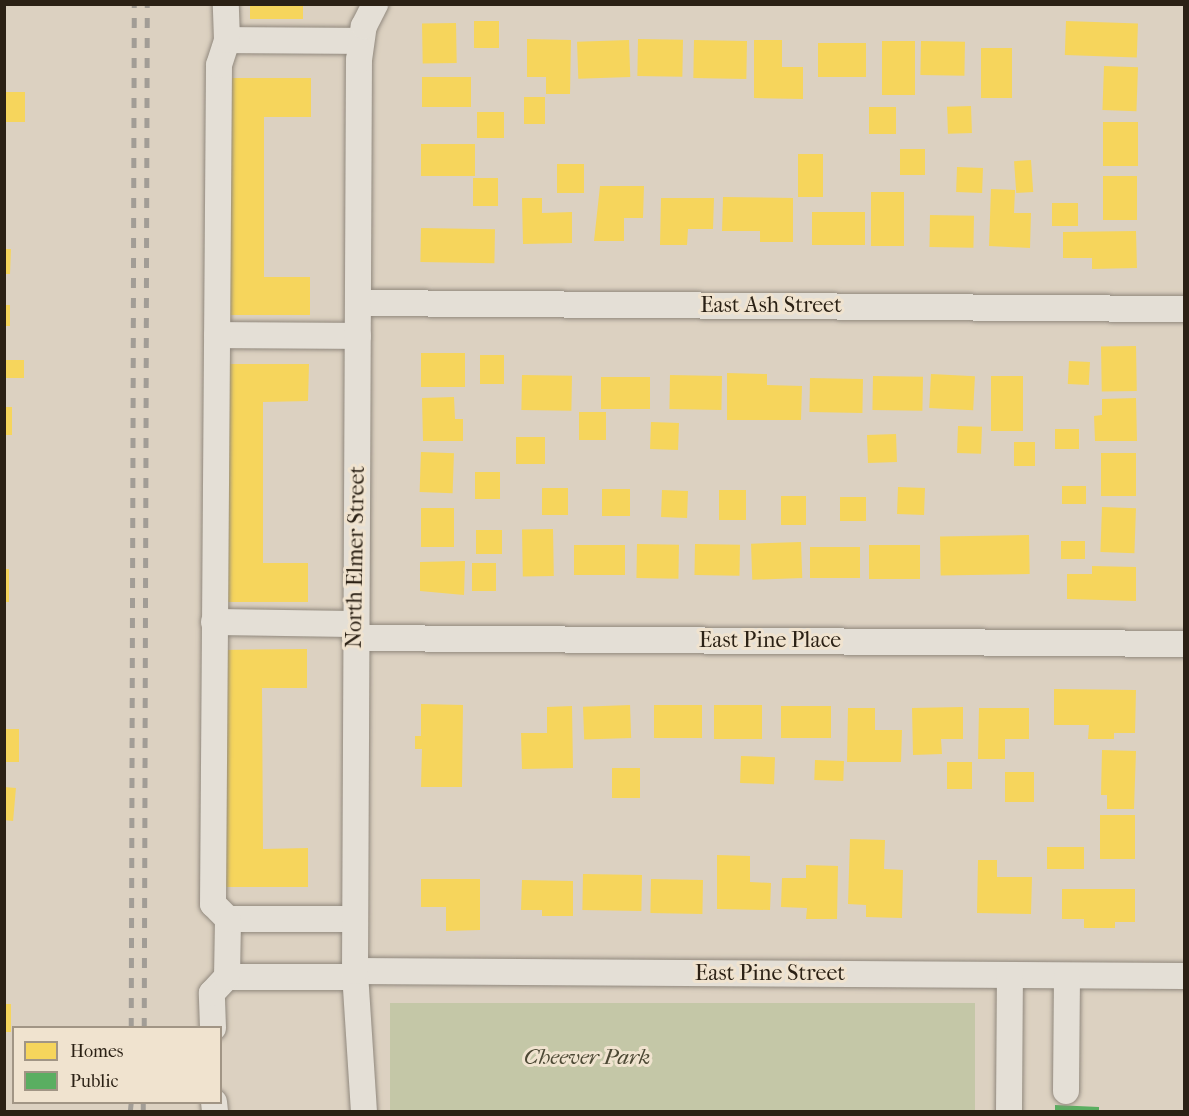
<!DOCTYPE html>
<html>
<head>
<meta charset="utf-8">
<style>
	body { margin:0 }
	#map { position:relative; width:1189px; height:1116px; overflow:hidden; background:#dcd1c1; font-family:"IM FELL French Canon",serif }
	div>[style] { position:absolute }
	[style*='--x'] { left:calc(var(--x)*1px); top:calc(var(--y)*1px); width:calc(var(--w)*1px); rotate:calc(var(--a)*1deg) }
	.green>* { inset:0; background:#c4c7a7; transform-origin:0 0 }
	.homes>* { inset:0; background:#f6d55c; transform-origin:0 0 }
	.public>* { inset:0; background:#5aae61 }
	.roads { filter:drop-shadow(0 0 2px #90887d) drop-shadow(0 0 2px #90887d) }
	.minor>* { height:26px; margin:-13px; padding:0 13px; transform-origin:13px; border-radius:13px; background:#e4dfd6 }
	.rail>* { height:4.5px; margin-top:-2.25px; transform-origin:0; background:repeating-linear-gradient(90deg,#a29d96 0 10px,transparent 0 20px) }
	span { translate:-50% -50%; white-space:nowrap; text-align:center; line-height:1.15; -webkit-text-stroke:6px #f0e3cf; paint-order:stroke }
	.street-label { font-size:22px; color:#2b2115 }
	.park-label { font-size:22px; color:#4c4834; font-style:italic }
	.frame { position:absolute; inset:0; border:6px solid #2b2115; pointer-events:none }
	.legend { position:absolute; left:12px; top:1026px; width:210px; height:78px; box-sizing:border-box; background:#f0e3cf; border:2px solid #a19585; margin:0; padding:8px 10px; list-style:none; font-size:18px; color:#2b2115 }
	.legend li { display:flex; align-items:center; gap:12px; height:30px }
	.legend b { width:30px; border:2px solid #a19585 }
</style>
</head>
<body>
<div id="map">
	<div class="green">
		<i style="left:390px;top:1003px;width:585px;height:108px"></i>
	</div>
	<div class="homes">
		<i style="left:250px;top:4px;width:53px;height:15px"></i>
		<i style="left:474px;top:21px;width:25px;height:27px"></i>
		<i style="left:1066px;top:21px;width:72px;height:34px;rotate:2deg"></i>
		<i style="left:456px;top:23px;width:40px;height:34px;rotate:89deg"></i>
		<i style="clip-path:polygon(527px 39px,571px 40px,570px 94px,546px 94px,546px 77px,527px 77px)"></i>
		<i style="left:638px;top:39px;width:45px;height:37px;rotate:1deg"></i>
		<i style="left:629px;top:40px;width:37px;height:52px;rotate:88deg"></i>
		<i style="left:694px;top:40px;width:53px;height:38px;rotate:1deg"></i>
		<i style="clip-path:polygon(754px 40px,782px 40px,782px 67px,803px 67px,803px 99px,754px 98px)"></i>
		<i style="left:882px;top:41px;width:33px;height:54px"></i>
		<i style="left:921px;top:41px;width:44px;height:34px;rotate:1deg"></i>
		<i style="left:818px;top:43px;width:48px;height:34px"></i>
		<i style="left:981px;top:48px;width:31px;height:50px"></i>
		<i style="left:1104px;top:66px;width:34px;height:44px;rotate:2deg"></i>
		<i style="left:422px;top:77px;width:49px;height:30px"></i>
		<i style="clip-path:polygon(226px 78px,311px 78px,311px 117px,264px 117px,264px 277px,310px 277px,310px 315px,225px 315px)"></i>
		<i style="left:4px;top:92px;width:21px;height:30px"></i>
		<i style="left:524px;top:97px;width:21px;height:27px"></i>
		<i style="left:971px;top:106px;width:27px;height:24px;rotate:88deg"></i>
		<i style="left:869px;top:107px;width:27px;height:27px"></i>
		<i style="left:477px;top:112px;width:27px;height:26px"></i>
		<i style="left:1103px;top:122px;width:35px;height:44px"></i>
		<i style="left:421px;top:144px;width:54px;height:32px"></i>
		<i style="left:900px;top:149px;width:25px;height:26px"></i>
		<i style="left:798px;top:154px;width:25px;height:43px"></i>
		<i style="left:1031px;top:160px;width:32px;height:17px;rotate:86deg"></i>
		<i style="left:557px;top:164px;width:27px;height:29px"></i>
		<i style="left:957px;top:167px;width:26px;height:25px;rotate:2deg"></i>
		<i style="left:1103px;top:176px;width:34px;height:44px"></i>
		<i style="left:498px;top:178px;width:28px;height:25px;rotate:90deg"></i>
		<i style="clip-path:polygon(600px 186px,644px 186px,643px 218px,624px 218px,624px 241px,594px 241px)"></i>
		<i style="clip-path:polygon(991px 189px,1015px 190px,1014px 213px,1031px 213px,1030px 248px,989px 246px)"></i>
		<i style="left:871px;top:192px;width:33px;height:54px"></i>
		<i style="clip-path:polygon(723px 197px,793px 198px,793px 242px,760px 242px,760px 231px,722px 231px)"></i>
		<i style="clip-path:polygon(522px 198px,542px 198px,542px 213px,572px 212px,572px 243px,523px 244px)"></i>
		<i style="clip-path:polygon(661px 198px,714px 198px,713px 229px,688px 229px,687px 245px,660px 245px)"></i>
		<i style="left:1052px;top:203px;width:26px;height:23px"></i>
		<i style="left:812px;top:212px;width:53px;height:33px"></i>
		<i style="left:930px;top:215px;width:44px;height:32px;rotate:1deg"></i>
		<i style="left:421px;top:228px;width:74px;height:34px;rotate:1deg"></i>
		<i style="clip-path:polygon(1136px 231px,1137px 268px,1092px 269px,1092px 258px,1063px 258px,1063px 232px)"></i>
		<i style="clip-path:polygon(4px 249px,11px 249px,10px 274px,4px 274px)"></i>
		<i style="left:4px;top:305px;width:6px;height:21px"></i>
		<i style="left:1136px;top:346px;width:45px;height:35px;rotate:89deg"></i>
		<i style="left:465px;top:353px;width:34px;height:44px;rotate:90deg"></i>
		<i style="left:480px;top:355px;width:24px;height:29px"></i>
		<i style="left:4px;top:360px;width:20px;height:18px"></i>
		<i style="left:1069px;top:361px;width:21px;height:23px;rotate:3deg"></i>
		<i style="clip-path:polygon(225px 364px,309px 364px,308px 401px,263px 402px,263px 563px,308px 563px,308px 602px,225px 602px)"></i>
		<i style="clip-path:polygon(727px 373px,767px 374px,767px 385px,802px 386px,801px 420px,727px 420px)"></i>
		<i style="left:931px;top:374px;width:44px;height:34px;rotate:3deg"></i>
		<i style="left:522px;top:375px;width:50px;height:35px;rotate:1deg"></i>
		<i style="left:670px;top:375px;width:52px;height:34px;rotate:1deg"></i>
		<i style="left:873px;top:376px;width:50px;height:34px;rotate:1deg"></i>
		<i style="left:991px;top:376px;width:32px;height:55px"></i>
		<i style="left:601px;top:377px;width:49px;height:32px"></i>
		<i style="left:810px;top:378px;width:53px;height:34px;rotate:1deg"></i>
		<i style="clip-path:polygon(454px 397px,455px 419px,463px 419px,463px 441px,423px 441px,422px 398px)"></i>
		<i style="clip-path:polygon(1136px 398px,1137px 441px,1095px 441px,1094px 416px,1102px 415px,1102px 399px)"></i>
		<i style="left:4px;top:407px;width:8px;height:28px"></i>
		<i style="left:579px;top:412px;width:27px;height:28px"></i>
		<i style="left:651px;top:422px;width:28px;height:27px;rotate:2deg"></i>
		<i style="left:958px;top:426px;width:24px;height:27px;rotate:2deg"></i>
		<i style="left:1055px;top:429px;width:24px;height:20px"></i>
		<i style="left:896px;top:434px;width:28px;height:29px;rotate:88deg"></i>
		<i style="left:516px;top:437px;width:29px;height:27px"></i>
		<i style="left:1014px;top:442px;width:21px;height:24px"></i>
		<i style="left:421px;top:452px;width:33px;height:40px;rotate:2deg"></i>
		<i style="left:1101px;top:453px;width:35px;height:43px"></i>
		<i style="left:475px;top:472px;width:25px;height:27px"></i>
		<i style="left:1062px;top:486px;width:24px;height:18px"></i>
		<i style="left:898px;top:487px;width:27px;height:27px;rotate:2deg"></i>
		<i style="left:542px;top:488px;width:26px;height:27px"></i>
		<i style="left:630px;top:489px;width:27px;height:28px;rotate:90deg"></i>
		<i style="left:662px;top:490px;width:26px;height:27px;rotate:2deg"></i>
		<i style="left:719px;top:490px;width:27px;height:30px"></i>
		<i style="left:781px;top:496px;width:25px;height:29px"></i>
		<i style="left:840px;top:497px;width:26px;height:24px"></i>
		<i style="left:1102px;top:507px;width:34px;height:45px;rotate:2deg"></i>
		<i style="left:421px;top:508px;width:33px;height:39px"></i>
		<i style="left:553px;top:529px;width:47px;height:31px;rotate:89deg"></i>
		<i style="left:476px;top:530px;width:26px;height:24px"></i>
		<i style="left:1029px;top:535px;width:39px;height:89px;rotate:89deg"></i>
		<i style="left:1061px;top:541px;width:24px;height:18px"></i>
		<i style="left:801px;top:542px;width:36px;height:50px;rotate:88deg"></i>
		<i style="left:637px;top:544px;width:42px;height:34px;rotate:1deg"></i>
		<i style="left:695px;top:544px;width:45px;height:31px;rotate:1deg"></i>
		<i style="left:574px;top:545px;width:51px;height:30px"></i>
		<i style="left:920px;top:545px;width:34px;height:51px;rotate:90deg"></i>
		<i style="left:810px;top:547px;width:50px;height:31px"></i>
		<i style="clip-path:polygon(465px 561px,464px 595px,420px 591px,420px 562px)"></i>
		<i style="left:472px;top:563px;width:24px;height:28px"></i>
		<i style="clip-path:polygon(1092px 566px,1136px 567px,1136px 601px,1067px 599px,1067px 574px,1092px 574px)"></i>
		<i style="left:4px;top:569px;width:5px;height:33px"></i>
		<i style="clip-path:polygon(307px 649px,307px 688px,262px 688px,263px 849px,308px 848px,308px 887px,224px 887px,222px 650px)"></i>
		<i style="clip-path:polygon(1054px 689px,1136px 690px,1135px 733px,1114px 733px,1114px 739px,1088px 739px,1089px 725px,1054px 725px)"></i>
		<i style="clip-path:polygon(421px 704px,463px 705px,462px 787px,421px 787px,422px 749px,415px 749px,415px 736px,421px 736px)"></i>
		<i style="left:630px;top:705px;width:33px;height:47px;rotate:88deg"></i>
		<i style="left:654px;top:705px;width:48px;height:33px"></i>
		<i style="left:762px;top:705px;width:34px;height:48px;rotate:90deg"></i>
		<i style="clip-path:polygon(572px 706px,573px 768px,522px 769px,521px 733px,547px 733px,547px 707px)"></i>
		<i style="left:831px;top:706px;width:32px;height:50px;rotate:90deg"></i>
		<i style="clip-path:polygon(963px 707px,963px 739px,941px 739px,942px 754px,913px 755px,912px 708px)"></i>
		<i style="clip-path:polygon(848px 708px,875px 708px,875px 730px,902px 730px,901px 762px,847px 762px)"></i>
		<i style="clip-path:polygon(979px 708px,1029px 708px,1029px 739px,1005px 739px,1005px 759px,978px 759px)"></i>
		<i style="left:4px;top:729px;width:15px;height:33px"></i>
		<i style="clip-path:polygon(1102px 750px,1136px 751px,1134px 809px,1107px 809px,1107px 795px,1101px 795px)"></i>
		<i style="left:741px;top:756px;width:34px;height:27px;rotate:2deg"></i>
		<i style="left:815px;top:760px;width:29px;height:20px;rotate:2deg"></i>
		<i style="left:947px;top:762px;width:25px;height:27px"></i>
		<i style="left:640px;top:768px;width:30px;height:28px;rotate:90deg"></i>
		<i style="left:1034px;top:772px;width:30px;height:29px;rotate:90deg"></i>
		<i style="left:4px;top:787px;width:12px;height:33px;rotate:5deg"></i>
		<i style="left:1135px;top:815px;width:44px;height:35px;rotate:90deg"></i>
		<i style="clip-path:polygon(850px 839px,885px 840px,884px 869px,903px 870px,902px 918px,866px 917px,866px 905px,848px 904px)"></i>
		<i style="left:1047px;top:847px;width:37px;height:22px"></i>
		<i style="clip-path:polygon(717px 855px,750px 856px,750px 882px,771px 883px,770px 910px,717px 909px)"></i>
		<i style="clip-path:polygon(978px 860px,997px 860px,997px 877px,1032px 877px,1031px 914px,977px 913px)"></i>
		<i style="clip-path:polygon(806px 865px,838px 866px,837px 919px,806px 919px,807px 908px,781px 907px,782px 878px,806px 878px)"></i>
		<i style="left:583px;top:874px;width:59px;height:36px;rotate:1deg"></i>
		<i style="clip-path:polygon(421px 879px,480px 879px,480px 930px,446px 931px,446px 907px,421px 907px)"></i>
		<i style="left:651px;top:879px;width:52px;height:34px;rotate:1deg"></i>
		<i style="clip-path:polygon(522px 880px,573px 881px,573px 916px,542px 916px,542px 910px,521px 910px)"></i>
		<i style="clip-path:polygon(1062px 889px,1135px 889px,1135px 922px,1115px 922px,1115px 928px,1084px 928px,1084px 919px,1062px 919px)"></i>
		<i style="left:4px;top:1004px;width:7px;height:28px"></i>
	</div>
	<div class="public">
		<i style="clip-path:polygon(1055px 1105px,1099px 1107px,1099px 1112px,1055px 1112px)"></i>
	</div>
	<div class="roads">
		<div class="minor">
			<i style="--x:227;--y:40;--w:134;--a:0.4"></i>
			<i style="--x:358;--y:303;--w:826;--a:0.42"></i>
			<i style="--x:217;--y:335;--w:141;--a:0.4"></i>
			<i style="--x:214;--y:622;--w:141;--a:0.8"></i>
			<i style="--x:355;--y:638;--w:829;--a:0.41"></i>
			<i style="--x:228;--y:919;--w:127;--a:0"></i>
			<i style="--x:355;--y:971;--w:829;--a:0.35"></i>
			<i style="--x:227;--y:977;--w:129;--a:0"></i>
			<i style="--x:213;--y:1028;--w:35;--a:-92"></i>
			<i style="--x:212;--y:993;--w:22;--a:-47"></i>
			<i style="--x:227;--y:977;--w:58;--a:-89"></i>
			<i style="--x:228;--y:919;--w:21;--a:-135"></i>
			<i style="--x:213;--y:904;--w:839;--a:-89.59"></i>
			<i style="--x:219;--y:65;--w:26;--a:-72"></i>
			<i style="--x:227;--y:40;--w:36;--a:-92"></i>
			<i style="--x:1066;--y:1091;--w:115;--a:-89.5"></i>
			<i style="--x:214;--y:1102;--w:10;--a:84"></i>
			<i style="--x:364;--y:1112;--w:141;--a:-93.7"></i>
			<i style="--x:355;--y:971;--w:911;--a:-89.75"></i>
			<i style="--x:359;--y:60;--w:34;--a:-82"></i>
			<i style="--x:364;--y:26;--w:25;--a:-63"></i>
			<i style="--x:1009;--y:1112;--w:137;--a:-89.6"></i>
		</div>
	</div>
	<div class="rail">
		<i style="--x:131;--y:1028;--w:1024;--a:-89.83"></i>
		<i style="--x:144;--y:1028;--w:1024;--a:-89.83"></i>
		<i style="--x:130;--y:1112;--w:10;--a:-84"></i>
		<i style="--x:143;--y:1112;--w:10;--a:-90"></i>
	</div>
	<div class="street-label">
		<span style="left:771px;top:306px">East Ash Street</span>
		<span style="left:356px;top:557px;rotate:-89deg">North Elmer Street</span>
		<span style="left:770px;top:641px">East Pine Place</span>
		<span style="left:770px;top:974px">East Pine Street</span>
	</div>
	<div class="park-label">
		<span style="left:587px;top:1058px">Cheever Park</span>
	</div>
	<div class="frame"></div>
	<ul class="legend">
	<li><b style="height:16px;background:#f6d55c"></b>Homes</li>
	<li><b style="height:16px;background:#5aae61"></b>Public</li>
	</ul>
</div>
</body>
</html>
